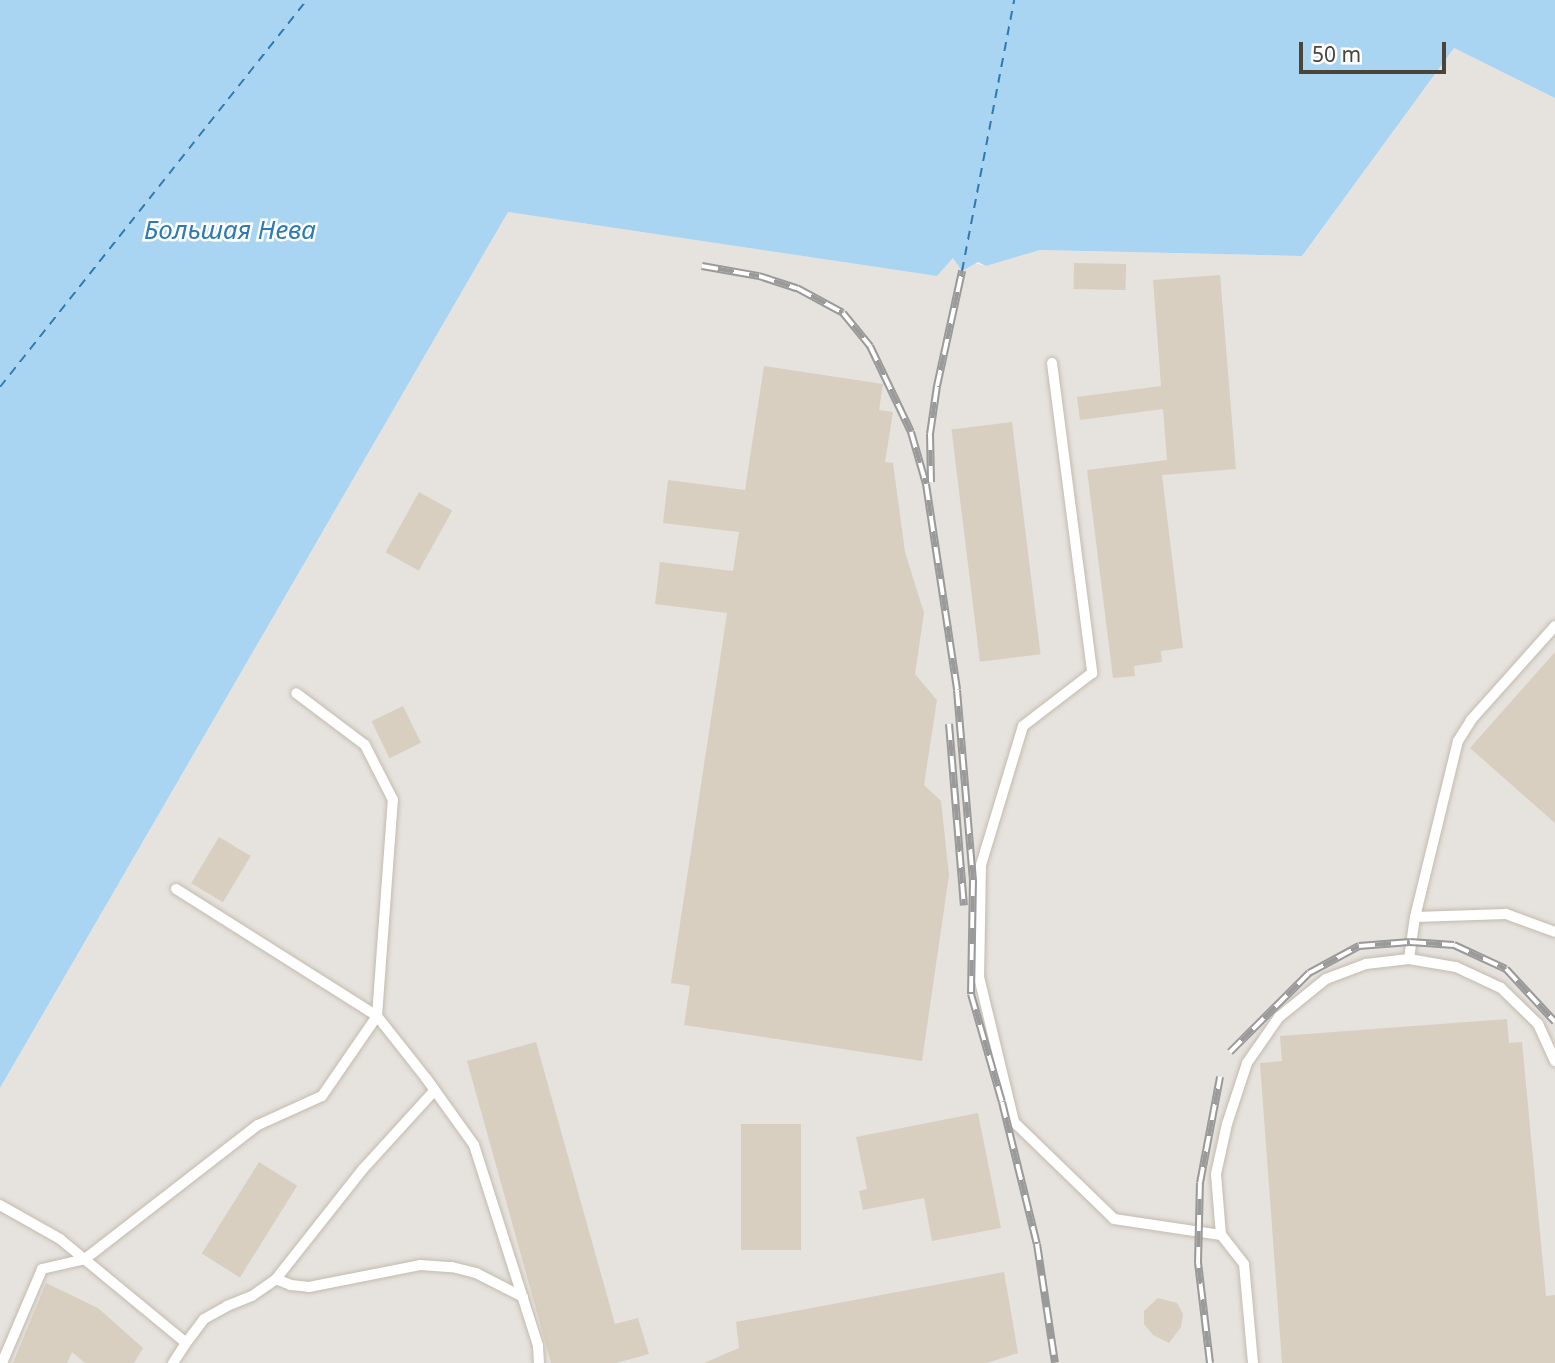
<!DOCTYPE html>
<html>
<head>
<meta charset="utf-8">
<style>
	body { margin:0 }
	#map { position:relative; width:1555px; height:1363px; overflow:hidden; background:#f6f3ec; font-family:"Noto Sans",sans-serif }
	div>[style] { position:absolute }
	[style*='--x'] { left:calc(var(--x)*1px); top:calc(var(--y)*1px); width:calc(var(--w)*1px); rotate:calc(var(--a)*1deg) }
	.industrial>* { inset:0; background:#e6e2dd }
	.water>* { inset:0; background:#a9d4f2 }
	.ferry>* { height:2px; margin-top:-1px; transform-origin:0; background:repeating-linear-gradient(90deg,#2e7ab2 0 9px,transparent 0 16px) }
	.building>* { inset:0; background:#d8cfc1; transform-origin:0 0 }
	.roads { filter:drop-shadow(0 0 2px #c2bbae) drop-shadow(0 0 2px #c2bbae) }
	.service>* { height:10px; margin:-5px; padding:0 5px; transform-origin:5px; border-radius:5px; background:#fff }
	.rail>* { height:8px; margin-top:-4px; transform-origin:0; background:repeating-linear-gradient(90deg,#fff 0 16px,#9a9a9a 0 32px); box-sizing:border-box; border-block:2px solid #9a9a9a }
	span { translate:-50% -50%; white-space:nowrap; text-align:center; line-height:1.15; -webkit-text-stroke:5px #fff; paint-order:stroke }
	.water-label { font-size:26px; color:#2e7ab2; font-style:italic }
	.scale { position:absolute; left:1299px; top:42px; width:147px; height:32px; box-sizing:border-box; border:4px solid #4b4439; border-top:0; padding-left:9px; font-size:21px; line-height:24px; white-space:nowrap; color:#4b4439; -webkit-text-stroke:5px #fff; paint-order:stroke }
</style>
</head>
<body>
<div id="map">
	<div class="industrial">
		<i style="clip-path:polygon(1454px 48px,1555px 98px,1555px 1363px,0 1363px,0 1088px,508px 212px,937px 276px,953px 258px,986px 266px,1040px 250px,1302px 256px)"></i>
	</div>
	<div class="water">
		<i style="clip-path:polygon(0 0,1555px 0,1555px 98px,1454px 48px,1302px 256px,1040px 250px,986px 266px,978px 262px,962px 271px,953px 258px,937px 276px,508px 212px,0 1088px)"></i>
	</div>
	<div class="ferry">
		<i style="--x:962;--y:271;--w:276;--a:-79.1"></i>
		<i style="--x:0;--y:387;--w:494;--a:-51.6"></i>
	</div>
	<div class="building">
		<i style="left:1074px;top:263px;width:52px;height:26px;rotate:1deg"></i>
		<i style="clip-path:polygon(1220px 275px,1236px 469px,1162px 475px,1183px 648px,1161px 651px,1162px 662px,1134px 666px,1135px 676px,1113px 678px,1087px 470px,1167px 460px,1163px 409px,1080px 420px,1077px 397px,1161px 386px,1153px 280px)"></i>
		<i style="clip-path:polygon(764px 366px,883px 384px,879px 410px,893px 412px,885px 462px,893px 463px,905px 552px,924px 613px,915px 674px,937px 700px,924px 785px,941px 801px,949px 875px,922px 1061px,684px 1025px,690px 986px,671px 983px,727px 613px,655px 604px,660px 562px,733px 571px,739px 532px,663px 523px,668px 480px,745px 490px)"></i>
		<i style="left:1012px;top:422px;width:234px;height:61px;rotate:83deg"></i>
		<i style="left:419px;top:492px;width:38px;height:69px;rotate:29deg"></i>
		<i style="clip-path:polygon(1555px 652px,1555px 823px,1470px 748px)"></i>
		<i style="left:403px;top:706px;width:41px;height:35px;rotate:64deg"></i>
		<i style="left:219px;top:837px;width:37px;height:54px;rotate:31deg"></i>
		<i style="clip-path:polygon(1507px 1019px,1509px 1043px,1522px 1042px,1546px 1296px,1555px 1295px,1555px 1363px,1282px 1363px,1260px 1063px,1282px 1061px,1280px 1036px)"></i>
		<i style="clip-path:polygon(536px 1042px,615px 1324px,638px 1318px,649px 1354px,616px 1363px,551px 1363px,467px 1061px)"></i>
		<i style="clip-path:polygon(978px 1113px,1001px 1228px,932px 1241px,924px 1198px,863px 1210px,859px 1191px,867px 1189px,856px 1137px)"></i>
		<i style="left:741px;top:1124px;width:60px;height:126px"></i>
		<i style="left:259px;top:1162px;width:45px;height:108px;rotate:32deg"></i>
		<i style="clip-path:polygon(1004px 1272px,1018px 1353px,987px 1363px,704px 1363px,739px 1348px,736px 1322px)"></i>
		<i style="clip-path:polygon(46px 1283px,98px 1308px,143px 1348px,134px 1363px,85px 1363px,72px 1352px,67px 1363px,13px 1363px)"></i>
		<i style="clip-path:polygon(1158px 1298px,1177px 1303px,1183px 1314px,1181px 1327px,1169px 1343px,1153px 1335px,1144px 1324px,1144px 1311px)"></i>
	</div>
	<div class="roads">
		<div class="service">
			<i style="--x:1052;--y:363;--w:313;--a:82.6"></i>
			<i style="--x:1092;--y:673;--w:87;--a:142.5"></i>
			<i style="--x:1023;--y:726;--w:145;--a:106.8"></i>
			<i style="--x:981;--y:865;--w:112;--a:91"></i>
			<i style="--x:979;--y:977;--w:149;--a:76.4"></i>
			<i style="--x:1014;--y:1122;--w:139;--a:44.1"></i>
			<i style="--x:1114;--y:1219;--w:108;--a:8.5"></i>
			<i style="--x:176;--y:889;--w:238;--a:32.3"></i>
			<i style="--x:377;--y:1016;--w:79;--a:51.7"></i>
			<i style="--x:426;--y:1078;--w:82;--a:54.4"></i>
			<i style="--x:474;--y:1145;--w:211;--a:72.3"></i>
			<i style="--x:538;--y:1346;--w:17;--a:87"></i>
			<i style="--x:1415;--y:917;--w:181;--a:-76.3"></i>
			<i style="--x:1458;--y:741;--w:25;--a:-58"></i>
			<i style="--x:1471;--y:720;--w:126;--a:-48.2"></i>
			<i style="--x:1409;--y:959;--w:42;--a:-81.9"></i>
			<i style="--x:1415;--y:917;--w:91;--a:-1.9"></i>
			<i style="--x:1506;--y:914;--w:52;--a:20.2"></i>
			<i style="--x:0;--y:1205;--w:69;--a:29.5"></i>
			<i style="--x:60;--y:1239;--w:163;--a:39.5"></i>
			<i style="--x:186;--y:1343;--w:24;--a:123"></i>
			<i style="--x:276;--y:1279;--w:16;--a:22"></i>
			<i style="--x:291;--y:1285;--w:18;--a:6"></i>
			<i style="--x:309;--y:1287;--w:113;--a:-11.2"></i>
			<i style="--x:420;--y:1265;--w:32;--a:4"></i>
			<i style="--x:452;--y:1267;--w:25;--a:14"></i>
			<i style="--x:476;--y:1273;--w:53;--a:27.1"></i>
			<i style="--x:186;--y:1343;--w:30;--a:-53"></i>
			<i style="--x:204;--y:1319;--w:26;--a:-29"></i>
			<i style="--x:227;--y:1306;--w:27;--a:-22"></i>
			<i style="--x:252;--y:1296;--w:29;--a:-35"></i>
			<i style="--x:276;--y:1279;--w:140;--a:-51.7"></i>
			<i style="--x:363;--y:1169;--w:105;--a:-47.7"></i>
			<i style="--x:2;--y:1363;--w:102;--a:-66.9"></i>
			<i style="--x:42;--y:1269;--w:44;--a:-13.1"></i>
			<i style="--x:85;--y:1259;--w:219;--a:-37.8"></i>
			<i style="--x:258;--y:1125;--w:70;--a:-24.4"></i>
			<i style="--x:322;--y:1096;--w:97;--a:-55.5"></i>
			<i style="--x:377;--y:1016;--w:217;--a:-85.8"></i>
			<i style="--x:393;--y:800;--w:62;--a:-117"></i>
			<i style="--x:365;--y:745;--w:86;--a:-143"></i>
			<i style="--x:1253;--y:1363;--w:99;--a:-95.2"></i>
			<i style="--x:1244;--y:1264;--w:37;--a:-128"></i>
			<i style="--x:1221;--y:1235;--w:61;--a:-94.7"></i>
			<i style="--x:1216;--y:1174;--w:51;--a:-77.6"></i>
			<i style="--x:1227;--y:1124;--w:64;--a:-71.8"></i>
			<i style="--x:1247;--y:1063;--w:56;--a:-55.2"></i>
			<i style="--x:1279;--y:1017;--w:60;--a:-39"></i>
			<i style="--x:1326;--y:979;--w:43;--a:-20.6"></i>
			<i style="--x:1366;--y:964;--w:43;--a:-6.6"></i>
			<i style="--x:1409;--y:959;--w:48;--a:9.7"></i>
			<i style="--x:1456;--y:967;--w:50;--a:25"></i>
			<i style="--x:1501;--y:988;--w:52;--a:44.2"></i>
			<i style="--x:1538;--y:1024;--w:41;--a:65.3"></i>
		</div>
	</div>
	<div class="rail">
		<i style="--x:702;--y:266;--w:58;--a:10"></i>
		<i style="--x:759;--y:276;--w:40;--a:18"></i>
		<i style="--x:797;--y:288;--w:52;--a:28.5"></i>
		<i style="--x:843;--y:313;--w:43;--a:50.7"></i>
		<i style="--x:870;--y:346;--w:95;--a:64.5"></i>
		<i style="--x:911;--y:432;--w:54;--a:73.9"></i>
		<i style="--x:926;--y:484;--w:208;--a:81.4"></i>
		<i style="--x:957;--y:690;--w:191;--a:85.2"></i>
		<i style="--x:973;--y:880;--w:114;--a:91"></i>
		<i style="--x:971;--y:994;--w:112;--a:74"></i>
		<i style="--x:1002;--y:1102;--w:146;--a:76.2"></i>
		<i style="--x:1037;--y:1244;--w:120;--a:81.4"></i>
		<i style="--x:931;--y:482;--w:48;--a:-91.2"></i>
		<i style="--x:930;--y:434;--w:49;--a:-81.7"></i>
		<i style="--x:937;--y:386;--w:118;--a:-77.7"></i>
		<i style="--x:949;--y:724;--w:182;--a:85.3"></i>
		<i style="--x:1230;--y:1052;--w:112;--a:-45"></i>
		<i style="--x:1309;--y:973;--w:57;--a:-28.4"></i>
		<i style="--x:1359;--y:946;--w:51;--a:-4.5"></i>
		<i style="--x:1410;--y:942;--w:44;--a:3.9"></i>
		<i style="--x:1454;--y:945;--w:57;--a:24.8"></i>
		<i style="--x:1506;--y:969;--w:72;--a:47.2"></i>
		<i style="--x:1210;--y:1363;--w:101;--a:-96.8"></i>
		<i style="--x:1198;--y:1263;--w:80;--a:-88.6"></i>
		<i style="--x:1200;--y:1183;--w:108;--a:-79.3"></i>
	</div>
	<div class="water-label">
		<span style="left:230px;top:230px">Большая Нева</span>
	</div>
	<div class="scale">50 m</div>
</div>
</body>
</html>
